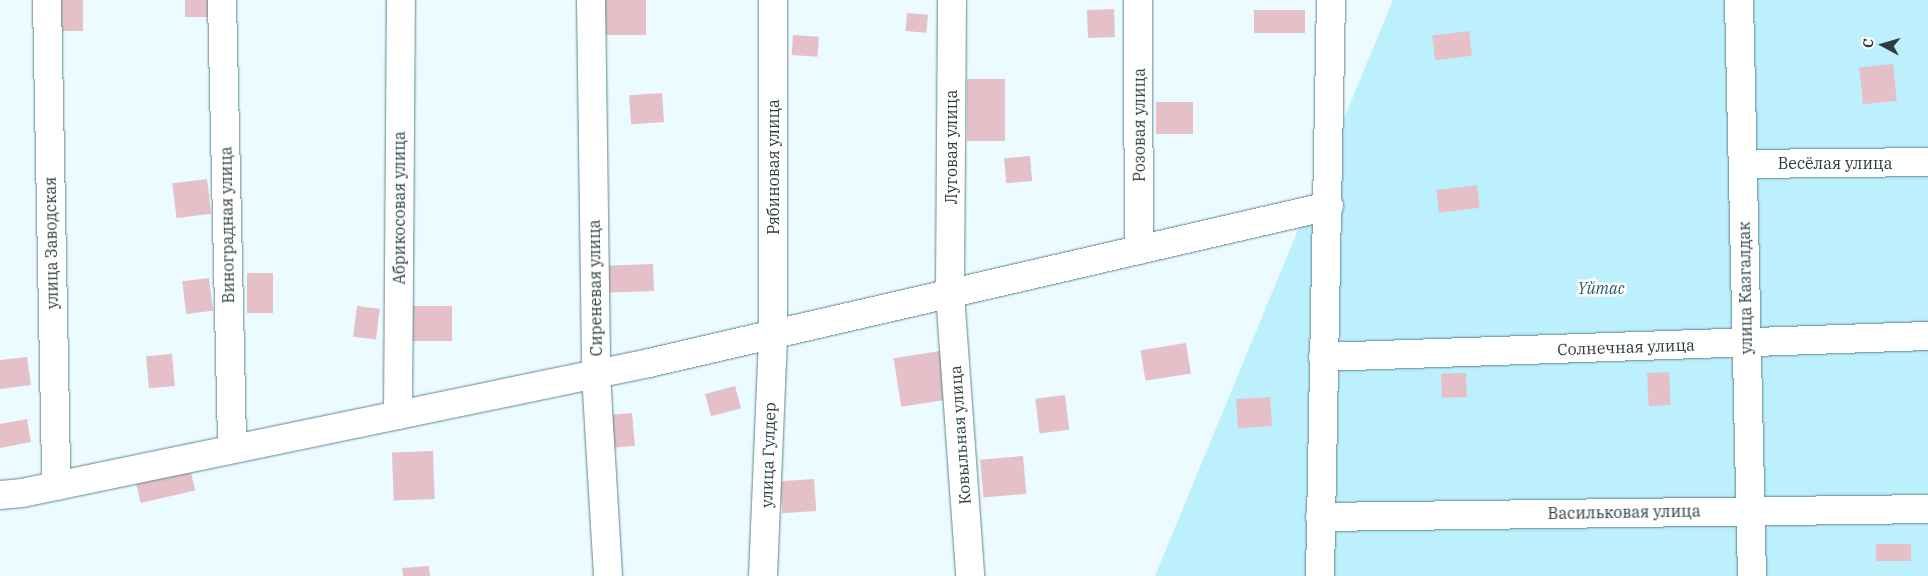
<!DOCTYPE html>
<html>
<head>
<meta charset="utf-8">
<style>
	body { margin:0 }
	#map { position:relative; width:1928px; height:576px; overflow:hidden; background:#ebfbff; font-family:"IBM Plex Serif",serif }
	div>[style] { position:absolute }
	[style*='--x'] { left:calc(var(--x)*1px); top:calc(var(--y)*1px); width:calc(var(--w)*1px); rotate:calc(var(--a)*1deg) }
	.green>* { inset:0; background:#bbf0fc }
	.building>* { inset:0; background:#e5c0c9; transform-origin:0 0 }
	.roads { filter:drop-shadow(0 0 1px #5f858d) drop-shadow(0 0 1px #5f858d) }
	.street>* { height:28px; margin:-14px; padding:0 14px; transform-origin:14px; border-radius:14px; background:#fff }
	span { translate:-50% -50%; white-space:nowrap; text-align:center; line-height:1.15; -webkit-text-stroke:5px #fff; paint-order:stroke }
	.street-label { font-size:16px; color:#2c3c40 }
	.park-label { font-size:16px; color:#235e6a; font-style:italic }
	.north { position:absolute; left:1858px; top:20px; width:50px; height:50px; -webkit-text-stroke:4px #fff; paint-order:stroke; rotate:276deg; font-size:14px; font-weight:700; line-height:20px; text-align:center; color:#2c3c40 }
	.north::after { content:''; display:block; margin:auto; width:18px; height:22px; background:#2c3c40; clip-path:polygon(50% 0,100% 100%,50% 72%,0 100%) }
</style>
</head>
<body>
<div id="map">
	<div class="green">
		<i style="clip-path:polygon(1393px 0,1928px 0,1928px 576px,1155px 576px)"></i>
	</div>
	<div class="building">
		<i style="left:50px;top:0;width:33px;height:31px"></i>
		<i style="left:185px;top:0;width:27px;height:17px"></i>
		<i style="left:596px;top:0;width:50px;height:35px"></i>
		<i style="left:1114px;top:9px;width:28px;height:27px;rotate:88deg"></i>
		<i style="left:1305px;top:10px;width:23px;height:51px;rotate:90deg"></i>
		<i style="left:907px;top:13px;width:21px;height:18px;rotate:5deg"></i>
		<i style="left:1469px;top:31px;width:25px;height:37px;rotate:83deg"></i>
		<i style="left:793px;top:35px;width:26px;height:20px;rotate:4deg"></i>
		<i style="left:1893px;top:64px;width:37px;height:34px;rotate:84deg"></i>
		<i style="left:967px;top:79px;width:38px;height:62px"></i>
		<i style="left:662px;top:93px;width:29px;height:33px;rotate:86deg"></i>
		<i style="left:1156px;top:102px;width:37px;height:32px"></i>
		<i style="left:1030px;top:156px;width:25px;height:26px;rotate:85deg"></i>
		<i style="left:207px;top:179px;width:35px;height:35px;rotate:83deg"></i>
		<i style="left:1477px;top:185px;width:23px;height:41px;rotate:83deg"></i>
		<i style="left:653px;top:264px;width:27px;height:49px;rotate:88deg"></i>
		<i style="left:247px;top:273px;width:26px;height:40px"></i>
		<i style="left:209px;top:278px;width:33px;height:27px;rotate:83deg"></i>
		<i style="left:357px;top:306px;width:23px;height:31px;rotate:7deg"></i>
		<i style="left:410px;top:306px;width:42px;height:35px"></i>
		<i style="left:1186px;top:343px;width:31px;height:46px;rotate:81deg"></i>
		<i style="left:940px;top:351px;width:49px;height:47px;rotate:81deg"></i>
		<i style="left:172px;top:354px;width:32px;height:26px;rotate:85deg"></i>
		<i style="clip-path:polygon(27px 357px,31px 385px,0 389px,0 360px)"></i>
		<i style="left:1669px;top:372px;width:33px;height:22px;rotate:87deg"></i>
		<i style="left:1466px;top:373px;width:24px;height:25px;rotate:88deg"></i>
		<i style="left:735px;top:386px;width:23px;height:31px;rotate:75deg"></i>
		<i style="left:1065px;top:395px;width:35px;height:30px;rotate:83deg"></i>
		<i style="left:1270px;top:397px;width:29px;height:34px;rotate:86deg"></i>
		<i style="left:632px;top:413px;width:33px;height:24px;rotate:85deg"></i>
		<i style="clip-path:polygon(27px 419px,31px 442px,0 448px,0 424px)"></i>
		<i style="left:433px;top:451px;width:48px;height:41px;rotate:88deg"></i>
		<i style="left:1023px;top:456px;width:38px;height:43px;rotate:85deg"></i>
		<i style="left:190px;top:468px;width:23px;height:56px;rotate:77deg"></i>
		<i style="left:814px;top:479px;width:32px;height:34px;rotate:86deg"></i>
		<i style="left:1911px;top:544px;width:17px;height:35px;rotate:90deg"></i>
		<i style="clip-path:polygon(429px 566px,430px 576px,403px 576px,402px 568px)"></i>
	</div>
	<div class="roads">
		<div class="street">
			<i style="--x:47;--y:0;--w:486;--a:88.9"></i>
			<i style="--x:222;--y:0;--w:449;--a:88.7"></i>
			<i style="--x:591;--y:0;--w:374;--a:89.2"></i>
			<i style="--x:596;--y:374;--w:202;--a:86.6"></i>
			<i style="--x:952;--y:0;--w:294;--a:90.4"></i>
			<i style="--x:950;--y:294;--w:283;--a:85.9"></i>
			<i style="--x:1138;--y:0;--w:250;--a:89.8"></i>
			<i style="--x:1739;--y:0;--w:576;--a:88.71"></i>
			<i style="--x:1743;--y:164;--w:185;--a:-0.6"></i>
			<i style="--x:1323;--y:357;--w:605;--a:-1.99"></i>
			<i style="--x:398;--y:415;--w:415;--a:-89.6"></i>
			<i style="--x:0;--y:495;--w:22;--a:-5"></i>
			<i style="--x:22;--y:493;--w:640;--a:-11.71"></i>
			<i style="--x:649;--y:363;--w:698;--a:-13"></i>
			<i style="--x:1320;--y:517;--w:608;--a:-0.75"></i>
			<i style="--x:763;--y:576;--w:241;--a:-87.6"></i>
			<i style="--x:773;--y:335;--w:335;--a:-90"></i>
			<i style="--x:1320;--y:576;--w:576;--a:-88.91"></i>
		</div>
	</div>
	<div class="street-label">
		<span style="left:1139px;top:125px;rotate:-90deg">Розовая улица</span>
		<span style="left:951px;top:147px;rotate:-90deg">Луговая улица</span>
		<span style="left:1835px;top:163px">Весёлая улица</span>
		<span style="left:773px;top:167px;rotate:-90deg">Рябиновая улица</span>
		<span style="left:399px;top:208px;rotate:-90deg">Абрикосовая улица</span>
		<span style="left:227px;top:225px;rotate:-91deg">Виноградная улица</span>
		<span style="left:51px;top:243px;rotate:-91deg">улица Заводская</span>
		<span style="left:595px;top:288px;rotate:-91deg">Сиреневая улица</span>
		<span style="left:1745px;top:288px;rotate:-91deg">улица Казгалдак</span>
		<span style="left:1626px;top:347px;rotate:-2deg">Солнечная улица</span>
		<span style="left:960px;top:435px;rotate:-94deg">Ковыльная улица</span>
		<span style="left:768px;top:455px;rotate:-88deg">улица Гулдер</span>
		<span style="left:1624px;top:512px;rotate:-1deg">Васильковая улица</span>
	</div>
	<div class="park-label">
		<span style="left:1601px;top:288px">Үйтас</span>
	</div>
	<div class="north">С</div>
</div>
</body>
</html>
